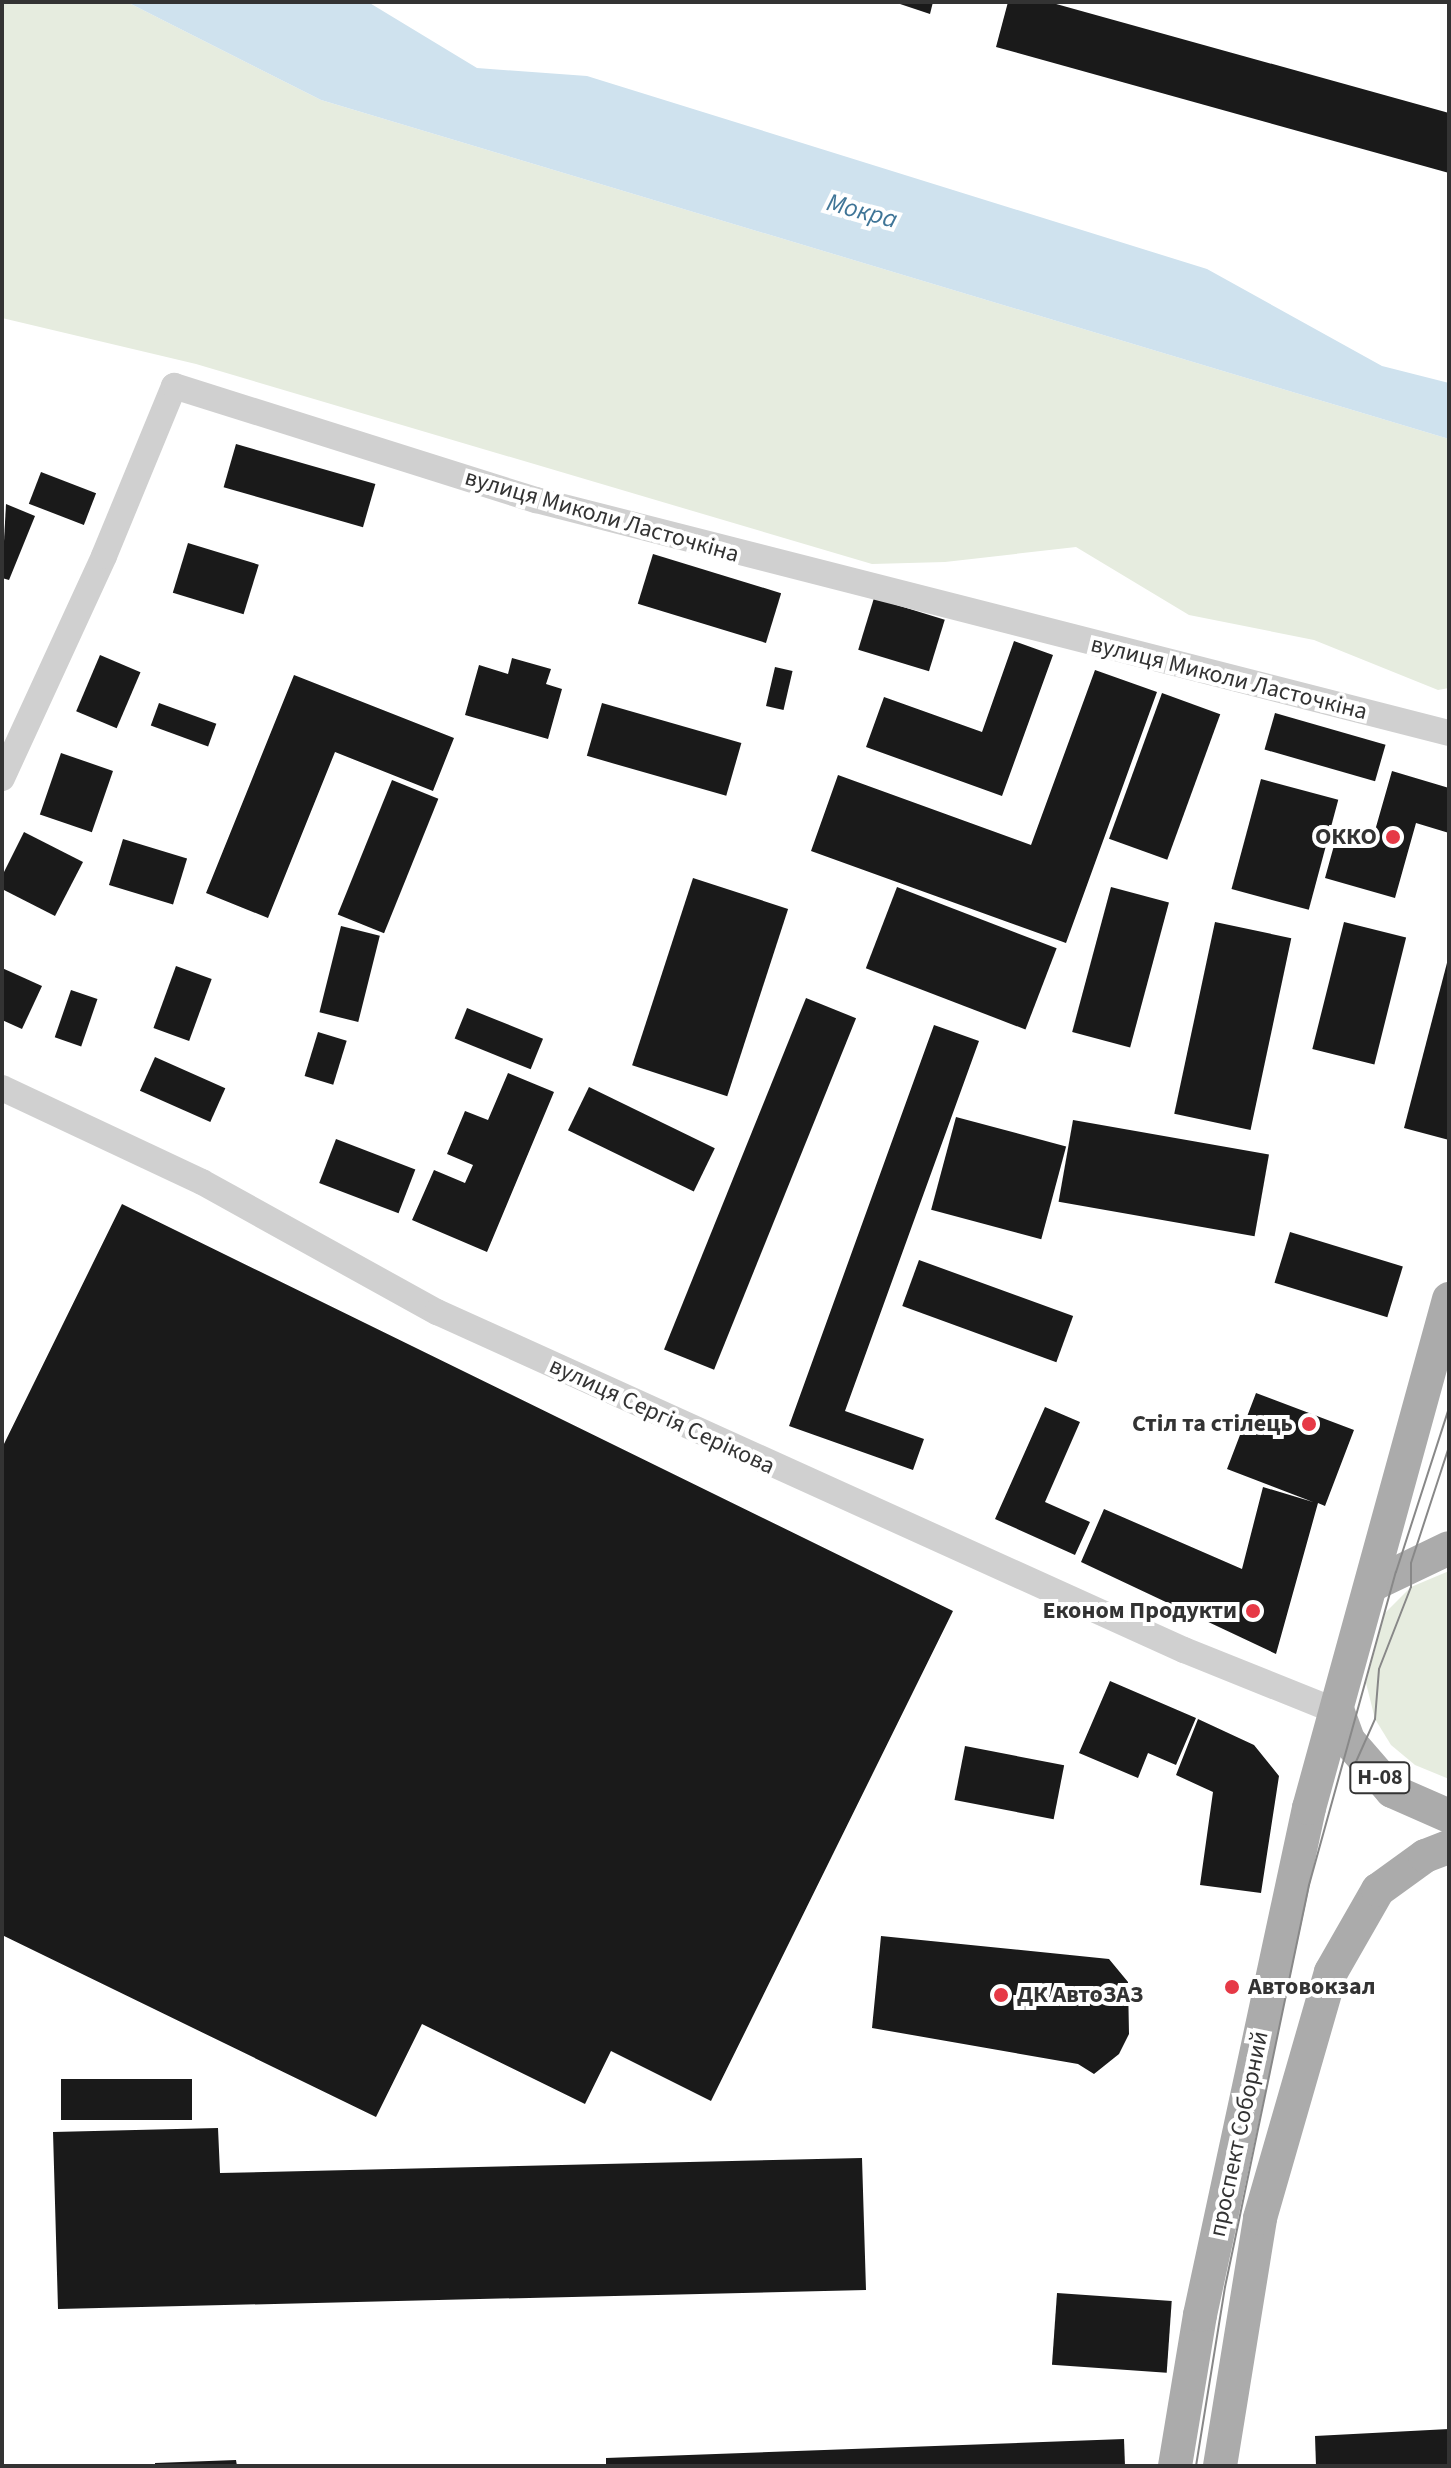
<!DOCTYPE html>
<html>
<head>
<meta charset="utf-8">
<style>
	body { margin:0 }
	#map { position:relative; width:1451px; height:2468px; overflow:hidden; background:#fff; font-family:"Source Sans 3",sans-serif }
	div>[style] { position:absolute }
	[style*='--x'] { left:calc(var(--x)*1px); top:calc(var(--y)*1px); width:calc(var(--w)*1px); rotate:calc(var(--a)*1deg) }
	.green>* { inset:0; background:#e6ecdf }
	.water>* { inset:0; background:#cfe2ee }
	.building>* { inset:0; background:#1a1a1a; transform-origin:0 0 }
	.minor>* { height:26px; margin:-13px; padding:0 13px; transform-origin:13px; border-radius:13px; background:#d0d0d0 }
	.major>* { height:34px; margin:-17px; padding:0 17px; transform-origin:17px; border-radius:17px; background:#ababab }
	.tram>* { height:2px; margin:-1px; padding:0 1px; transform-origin:1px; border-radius:1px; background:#888 }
	.dots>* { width:22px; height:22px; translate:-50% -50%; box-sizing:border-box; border:4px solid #fff; border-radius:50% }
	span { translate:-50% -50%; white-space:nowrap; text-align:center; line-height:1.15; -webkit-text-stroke:8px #fff; paint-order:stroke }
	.shield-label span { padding:2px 6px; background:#fff; border:2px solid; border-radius:6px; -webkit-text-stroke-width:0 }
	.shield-label { font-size:22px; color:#333; font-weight:700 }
	.street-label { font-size:24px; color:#333 }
	.poi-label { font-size:24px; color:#333; font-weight:700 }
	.right { translate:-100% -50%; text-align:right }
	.left { translate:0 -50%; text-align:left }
	.water-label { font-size:26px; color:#3f7597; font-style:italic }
	.frame { position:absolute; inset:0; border:4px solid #333; pointer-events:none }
</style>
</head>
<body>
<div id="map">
	<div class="green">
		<i style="clip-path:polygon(2px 2px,127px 2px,321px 100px,1449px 439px,1449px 688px,1438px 690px,1314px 640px,1189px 615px,1076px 547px,945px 562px,872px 564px,196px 364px,2px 318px)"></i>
		<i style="clip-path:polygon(1449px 1571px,1449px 1779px,1415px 1765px,1391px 1745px,1375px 1719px,1366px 1683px,1385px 1613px,1411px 1587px)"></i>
	</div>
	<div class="water">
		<i style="clip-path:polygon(127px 2px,368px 2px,477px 68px,587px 76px,1207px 269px,1382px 366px,1449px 383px,1449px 439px,321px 100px)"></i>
	</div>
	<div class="building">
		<i style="clip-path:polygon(894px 2px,933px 2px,930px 14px)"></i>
		<i style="clip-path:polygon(1008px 2px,1049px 2px,1449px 113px,1449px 173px,996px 47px)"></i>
		<i style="left:236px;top:444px;width:145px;height:45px;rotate:16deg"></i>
		<i style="left:41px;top:472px;width:59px;height:34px;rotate:21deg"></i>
		<i style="clip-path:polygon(6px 504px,35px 516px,9px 580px,2px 578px)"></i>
		<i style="left:188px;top:543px;width:74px;height:52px;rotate:17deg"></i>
		<i style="left:653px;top:554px;width:134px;height:52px;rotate:17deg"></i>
		<i style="left:874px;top:598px;width:74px;height:54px;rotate:17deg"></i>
		<i style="clip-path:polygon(1014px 641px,1053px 655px,1002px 796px,866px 747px,884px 697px,982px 732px)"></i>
		<i style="left:100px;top:655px;width:44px;height:61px;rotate:23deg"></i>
		<i style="clip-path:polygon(512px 658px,551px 669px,546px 684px,562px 689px,548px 739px,465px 715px,479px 665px,508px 674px)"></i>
		<i style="left:775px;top:667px;width:18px;height:40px;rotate:13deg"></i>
		<i style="clip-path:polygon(1095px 670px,1157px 692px,1066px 943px,811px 851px,838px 775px,1031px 845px)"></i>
		<i style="clip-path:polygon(294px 675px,454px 738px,433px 791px,335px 752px,268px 918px,206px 893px)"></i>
		<i style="left:1162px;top:693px;width:62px;height:155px;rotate:20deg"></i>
		<i style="left:159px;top:703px;width:61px;height:24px;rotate:20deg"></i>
		<i style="left:602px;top:703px;width:145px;height:55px;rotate:16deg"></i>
		<i style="left:1275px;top:713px;width:115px;height:38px;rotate:16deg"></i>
		<i style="left:61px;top:753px;width:55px;height:65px;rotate:19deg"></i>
		<i style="clip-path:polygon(1392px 771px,1449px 788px,1449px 833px,1416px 823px,1395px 898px,1325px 878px,1338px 831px,1372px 841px)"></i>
		<i style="left:1261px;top:779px;width:80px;height:114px;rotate:15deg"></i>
		<i style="left:392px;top:780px;width:50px;height:145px;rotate:22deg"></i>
		<i style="clip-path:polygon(24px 832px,83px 862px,55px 916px,2px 889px,2px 876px)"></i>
		<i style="left:123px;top:839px;width:67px;height:48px;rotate:17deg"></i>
		<i style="left:693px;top:878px;width:100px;height:197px;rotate:18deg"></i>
		<i style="left:897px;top:887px;width:171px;height:87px;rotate:21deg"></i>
		<i style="left:1111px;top:887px;width:60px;height:150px;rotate:15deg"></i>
		<i style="left:1215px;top:922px;width:78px;height:196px;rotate:12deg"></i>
		<i style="left:1344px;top:922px;width:64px;height:131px;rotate:14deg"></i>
		<i style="left:341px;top:926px;width:40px;height:89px;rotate:14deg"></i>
		<i style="clip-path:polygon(1448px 959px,1449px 959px,1449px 1140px,1404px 1128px)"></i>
		<i style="left:176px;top:966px;width:38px;height:66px;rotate:20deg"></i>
		<i style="clip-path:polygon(2px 968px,42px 986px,22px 1029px,2px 1020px)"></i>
		<i style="left:71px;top:990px;width:28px;height:50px;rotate:19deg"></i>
		<i style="left:806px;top:998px;width:54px;height:379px;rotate:22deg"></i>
		<i style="left:467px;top:1008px;width:82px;height:33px;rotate:22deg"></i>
		<i style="clip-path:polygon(934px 1025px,979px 1041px,845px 1411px,924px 1439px,913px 1470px,789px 1426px)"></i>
		<i style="left:318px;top:1032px;width:30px;height:46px;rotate:17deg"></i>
		<i style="left:155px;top:1057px;width:77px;height:37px;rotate:24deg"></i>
		<i style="clip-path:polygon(508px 1073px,554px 1092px,487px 1252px,412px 1220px,434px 1170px,465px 1183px,473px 1165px,447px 1154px,465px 1111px,488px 1120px)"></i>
		<i style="left:589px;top:1087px;width:140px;height:48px;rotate:26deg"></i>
		<i style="left:956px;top:1117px;width:114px;height:96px;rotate:15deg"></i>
		<i style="left:1073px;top:1120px;width:199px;height:83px;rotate:10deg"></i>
		<i style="left:336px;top:1139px;width:85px;height:47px;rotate:21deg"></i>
		<i style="clip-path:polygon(122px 1204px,953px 1611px,711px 2101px,611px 2051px,585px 2104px,422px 2024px,376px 2117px,2px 1935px,2px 1448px)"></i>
		<i style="left:1290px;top:1232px;width:118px;height:53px;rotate:17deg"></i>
		<i style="left:919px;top:1260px;width:164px;height:49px;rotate:20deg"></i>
		<i style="clip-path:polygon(1256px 1393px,1354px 1430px,1325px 1506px,1318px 1503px,1276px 1654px,1081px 1562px,1104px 1509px,1242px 1569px,1263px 1487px,1313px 1502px,1227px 1469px)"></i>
		<i style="clip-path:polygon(1045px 1407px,1080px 1422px,1045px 1502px,1090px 1522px,1075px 1555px,995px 1519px)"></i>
		<i style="clip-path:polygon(1110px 1681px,1196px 1718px,1176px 1765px,1148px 1753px,1138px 1778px,1079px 1753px)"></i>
		<i style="clip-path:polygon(1198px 1719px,1254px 1745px,1279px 1776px,1261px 1893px,1200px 1885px,1213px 1792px,1176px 1775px)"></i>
		<i style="left:965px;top:1746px;width:101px;height:55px;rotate:11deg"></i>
		<i style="clip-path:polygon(881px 1936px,1109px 1959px,1128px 1982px,1129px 2034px,1119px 2054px,1094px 2074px,1078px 2064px,872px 2028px)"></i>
		<i style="left:192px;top:2079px;width:41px;height:131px;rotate:90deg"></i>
		<i style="clip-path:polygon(218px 2128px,220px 2173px,862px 2158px,866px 2290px,58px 2309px,53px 2132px)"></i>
		<i style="left:1057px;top:2293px;width:115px;height:72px;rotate:4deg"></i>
		<i style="clip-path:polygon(1449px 2429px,1449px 2466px,1316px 2466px,1315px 2436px)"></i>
		<i style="clip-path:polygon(1124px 2439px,1125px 2466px,606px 2466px,606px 2458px)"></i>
		<i style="clip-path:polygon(236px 2460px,237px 2466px,155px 2466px,155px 2463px)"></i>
	</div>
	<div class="minor">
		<i style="--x:2;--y:778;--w:244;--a:-65.3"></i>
		<i style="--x:104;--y:556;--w:184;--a:-67.6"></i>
		<i style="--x:174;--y:386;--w:380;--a:17.5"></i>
		<i style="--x:536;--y:500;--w:942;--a:14.32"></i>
		<i style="--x:2;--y:1088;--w:221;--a:25.2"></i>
		<i style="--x:202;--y:1182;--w:269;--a:29"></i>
		<i style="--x:437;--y:1312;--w:820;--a:24.35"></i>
		<i style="--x:1184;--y:1650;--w:166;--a:21.9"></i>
	</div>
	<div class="major">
		<i style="--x:1374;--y:1584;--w:83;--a:-25.6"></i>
		<i style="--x:1338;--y:1712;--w:30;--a:70"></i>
		<i style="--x:1348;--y:1740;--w:67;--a:49.2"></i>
		<i style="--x:1392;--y:1791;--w:62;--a:23.7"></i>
		<i style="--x:1175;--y:2466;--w:153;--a:-80.6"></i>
		<i style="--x:1200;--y:2315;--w:519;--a:-77.87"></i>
		<i style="--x:1309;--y:1808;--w:528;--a:-74.62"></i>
		<i style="--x:1220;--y:2466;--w:251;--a:-80.8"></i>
		<i style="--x:1260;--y:2218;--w:256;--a:-73.9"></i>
		<i style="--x:1331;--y:1972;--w:95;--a:-60.2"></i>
		<i style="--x:1378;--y:1890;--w:58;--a:-35.9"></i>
		<i style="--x:1425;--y:1856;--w:26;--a:-21"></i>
	</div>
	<div class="tram">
		<i style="--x:1351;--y:1773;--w:59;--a:-66"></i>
		<i style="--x:1375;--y:1719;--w:50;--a:-85.4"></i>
		<i style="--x:1379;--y:1669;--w:88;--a:-68.7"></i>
		<i style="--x:1411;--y:1587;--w:24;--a:-90"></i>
		<i style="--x:1411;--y:1563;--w:122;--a:-71.9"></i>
		<i style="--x:1196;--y:2466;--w:181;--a:-80.8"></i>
		<i style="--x:1225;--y:2287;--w:411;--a:-78.2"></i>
		<i style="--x:1309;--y:1885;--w:325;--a:-74.5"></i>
		<i style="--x:1396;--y:1572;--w:172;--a:-72.1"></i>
	</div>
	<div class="dots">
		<i style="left:1393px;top:837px;background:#e63946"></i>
		<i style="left:1309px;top:1424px;background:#e63946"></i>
		<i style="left:1253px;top:1611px;background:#e63946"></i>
		<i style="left:1232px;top:1987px;background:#e63946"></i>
		<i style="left:1001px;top:1995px;background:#e63946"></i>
	</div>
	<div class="shield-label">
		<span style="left:1380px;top:1778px">Н-08</span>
	</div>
	<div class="street-label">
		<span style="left:602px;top:516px;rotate:16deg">вулиця Миколи Ласточкіна</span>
		<span style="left:1229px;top:678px;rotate:14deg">вулиця Миколи Ласточкіна</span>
		<span style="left:662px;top:1416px;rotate:25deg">вулиця Сергія Серікова</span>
		<span style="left:1239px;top:2134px;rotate:-78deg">проспект Соборний</span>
	</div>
	<div class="poi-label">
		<span class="right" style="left:1377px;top:837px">ОККО</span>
		<span class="right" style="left:1293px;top:1424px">Стіл та стілець</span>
		<span class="right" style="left:1237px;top:1611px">Економ Продукти</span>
		<span class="left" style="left:1248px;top:1987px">Автовокзал</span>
		<span class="left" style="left:1017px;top:1995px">ДК АвтоЗАЗ</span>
	</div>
	<div class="water-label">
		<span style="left:862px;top:211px;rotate:15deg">Мокра</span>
	</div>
	<div class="frame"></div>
</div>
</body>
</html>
